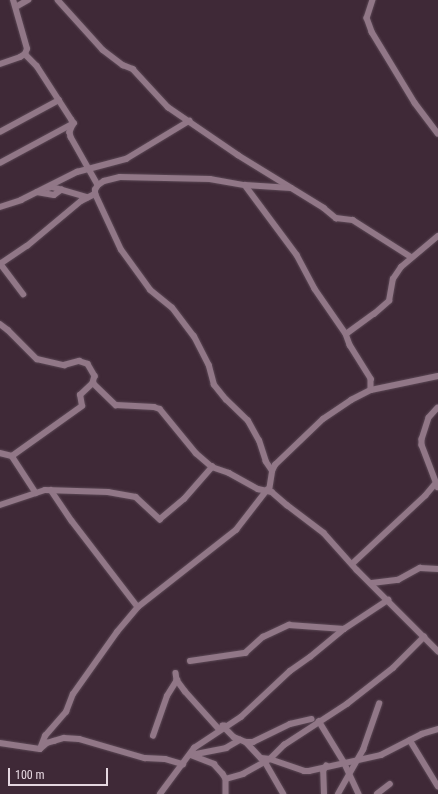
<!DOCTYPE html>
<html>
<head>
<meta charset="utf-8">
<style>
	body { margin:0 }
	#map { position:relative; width:438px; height:794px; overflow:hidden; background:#3f2937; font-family:"Roboto Condensed",sans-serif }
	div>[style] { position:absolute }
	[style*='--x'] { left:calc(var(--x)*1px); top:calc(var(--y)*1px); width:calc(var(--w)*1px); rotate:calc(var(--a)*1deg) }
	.roads { filter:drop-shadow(0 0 1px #5b4855) drop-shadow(0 0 1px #5b4855) }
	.street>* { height:5.5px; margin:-2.75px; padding:0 2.75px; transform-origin:2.75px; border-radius:2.75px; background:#917787 }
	span { translate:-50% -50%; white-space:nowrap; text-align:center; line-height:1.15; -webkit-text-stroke:3px #3f2937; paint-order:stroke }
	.scale { position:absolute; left:8px; top:768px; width:100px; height:18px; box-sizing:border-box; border:2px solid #e5d7e0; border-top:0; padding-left:5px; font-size:12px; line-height:14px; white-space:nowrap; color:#e5d7e0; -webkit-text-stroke:3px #3f2937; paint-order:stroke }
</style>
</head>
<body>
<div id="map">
	<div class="roads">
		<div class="street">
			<i style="--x:58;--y:0;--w:67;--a:48"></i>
			<i style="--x:103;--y:50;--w:25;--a:37"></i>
			<i style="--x:123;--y:65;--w:11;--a:22"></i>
			<i style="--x:133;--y:69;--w:52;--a:47.4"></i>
			<i style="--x:168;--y:107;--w:85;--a:34.4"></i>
			<i style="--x:238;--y:155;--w:101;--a:31.6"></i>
			<i style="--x:324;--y:208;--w:16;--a:40"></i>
			<i style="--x:336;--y:218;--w:17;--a:7"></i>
			<i style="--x:353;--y:220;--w:69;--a:32.5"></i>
			<i style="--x:373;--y:0;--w:19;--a:108"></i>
			<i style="--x:367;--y:18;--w:15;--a:70"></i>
			<i style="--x:372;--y:32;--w:83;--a:58.8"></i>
			<i style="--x:415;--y:103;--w:38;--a:53"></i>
			<i style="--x:16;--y:7;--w:14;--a:-30"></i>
			<i style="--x:25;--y:54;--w:17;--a:45"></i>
			<i style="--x:37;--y:66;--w:64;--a:57.1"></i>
			<i style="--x:72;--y:120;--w:5;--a:79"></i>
			<i style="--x:73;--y:125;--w:8;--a:113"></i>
			<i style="--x:70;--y:132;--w:5;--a:79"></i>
			<i style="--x:71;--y:137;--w:55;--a:60.6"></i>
			<i style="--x:0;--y:64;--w:21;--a:-19"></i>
			<i style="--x:20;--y:57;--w:6;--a:-31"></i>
			<i style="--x:25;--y:54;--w:5;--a:-68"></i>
			<i style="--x:27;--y:49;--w:51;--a:-105.9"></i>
			<i style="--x:0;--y:132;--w:67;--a:-28.5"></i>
			<i style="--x:0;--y:163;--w:84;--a:-28.4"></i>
			<i style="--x:245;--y:185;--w:87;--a:53.4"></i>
			<i style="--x:297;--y:255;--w:38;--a:62"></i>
			<i style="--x:315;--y:289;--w:55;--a:55.4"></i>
			<i style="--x:346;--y:334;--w:12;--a:70"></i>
			<i style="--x:350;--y:345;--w:40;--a:58"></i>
			<i style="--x:371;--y:379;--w:11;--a:90"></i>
			<i style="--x:48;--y:188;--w:4;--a:-14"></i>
			<i style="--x:52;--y:187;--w:37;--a:16"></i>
			<i style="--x:37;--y:192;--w:17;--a:10"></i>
			<i style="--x:54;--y:195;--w:9;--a:-36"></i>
			<i style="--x:0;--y:207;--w:22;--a:-18"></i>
			<i style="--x:21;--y:200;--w:63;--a:-26.6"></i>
			<i style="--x:77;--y:172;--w:51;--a:-14.9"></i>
			<i style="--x:126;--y:159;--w:74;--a:-31.1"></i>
			<i style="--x:0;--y:263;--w:39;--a:53"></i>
			<i style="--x:0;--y:264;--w:32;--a:-34"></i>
			<i style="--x:27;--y:246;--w:70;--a:-39.8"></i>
			<i style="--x:81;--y:201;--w:16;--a:-27"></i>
			<i style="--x:0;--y:324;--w:10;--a:37"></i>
			<i style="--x:8;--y:330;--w:41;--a:45"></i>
			<i style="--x:37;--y:359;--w:28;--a:13"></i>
			<i style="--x:64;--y:365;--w:16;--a:-15"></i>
			<i style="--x:79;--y:361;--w:9;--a:18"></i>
			<i style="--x:88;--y:364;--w:14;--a:60"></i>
			<i style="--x:95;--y:376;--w:7;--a:106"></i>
			<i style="--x:93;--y:383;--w:32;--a:44"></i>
			<i style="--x:116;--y:405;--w:38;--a:3"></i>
			<i style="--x:154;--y:407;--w:6;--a:18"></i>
			<i style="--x:160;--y:409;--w:57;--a:50.7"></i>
			<i style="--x:196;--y:453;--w:21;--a:41"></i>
			<i style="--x:212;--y:467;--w:18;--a:19"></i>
			<i style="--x:229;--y:473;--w:33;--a:29"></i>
			<i style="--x:258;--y:489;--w:14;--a:12"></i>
			<i style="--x:272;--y:492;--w:20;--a:41"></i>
			<i style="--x:287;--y:505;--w:46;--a:37.1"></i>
			<i style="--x:324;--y:533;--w:50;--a:48.3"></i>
			<i style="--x:357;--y:570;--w:115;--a:45"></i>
			<i style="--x:346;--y:334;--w:34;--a:-36"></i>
			<i style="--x:374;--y:314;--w:20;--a:-41"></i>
			<i style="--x:389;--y:301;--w:22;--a:-80"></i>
			<i style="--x:393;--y:279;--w:14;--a:-56"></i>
			<i style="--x:401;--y:267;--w:48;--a:-40"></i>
			<i style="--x:438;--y:408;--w:13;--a:132"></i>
			<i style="--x:429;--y:418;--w:22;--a:108"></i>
			<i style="--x:422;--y:439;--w:6;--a:90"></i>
			<i style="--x:422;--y:445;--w:45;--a:69.1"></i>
			<i style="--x:0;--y:453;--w:12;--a:14"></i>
			<i style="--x:12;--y:456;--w:44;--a:57"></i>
			<i style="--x:12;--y:456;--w:86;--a:-35.5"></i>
			<i style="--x:82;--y:406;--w:11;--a:-100"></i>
			<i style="--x:80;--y:395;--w:18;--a:-43"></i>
			<i style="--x:272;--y:471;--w:11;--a:-124"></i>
			<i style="--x:266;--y:462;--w:22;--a:-108"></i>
			<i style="--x:259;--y:441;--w:23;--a:-119"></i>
			<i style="--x:248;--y:421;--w:30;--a:-136"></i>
			<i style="--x:226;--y:400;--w:19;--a:-129"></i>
			<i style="--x:214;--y:385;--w:20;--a:-105"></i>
			<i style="--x:209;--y:366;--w:33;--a:-117"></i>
			<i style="--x:194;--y:337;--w:36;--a:-127"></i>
			<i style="--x:172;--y:308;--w:28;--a:-141"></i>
			<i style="--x:150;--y:290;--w:49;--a:-125.9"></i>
			<i style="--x:121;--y:250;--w:62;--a:-114.9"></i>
			<i style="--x:95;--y:194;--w:4;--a:-90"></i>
			<i style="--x:95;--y:190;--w:6;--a:-59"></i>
			<i style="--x:98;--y:185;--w:7;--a:-34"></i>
			<i style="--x:104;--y:181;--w:16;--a:-14"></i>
			<i style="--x:120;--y:177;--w:90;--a:1.3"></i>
			<i style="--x:210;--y:179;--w:36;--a:10"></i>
			<i style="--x:245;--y:185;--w:46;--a:3.7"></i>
			<i style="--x:51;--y:490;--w:37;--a:56"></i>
			<i style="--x:72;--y:521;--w:108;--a:52.5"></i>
			<i style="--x:269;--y:491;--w:20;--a:-81"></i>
			<i style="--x:272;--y:471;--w:7;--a:-63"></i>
			<i style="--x:275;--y:465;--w:66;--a:-43.8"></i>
			<i style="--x:323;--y:419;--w:34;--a:-34"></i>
			<i style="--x:351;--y:400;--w:22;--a:-27"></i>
			<i style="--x:371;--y:390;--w:68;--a:-11.8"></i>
			<i style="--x:0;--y:505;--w:47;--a:-18.4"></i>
			<i style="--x:45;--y:490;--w:63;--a:1.8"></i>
			<i style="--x:108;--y:492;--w:28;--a:10"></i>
			<i style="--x:136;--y:497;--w:33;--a:43"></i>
			<i style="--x:160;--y:519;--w:31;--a:-40"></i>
			<i style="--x:184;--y:499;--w:43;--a:-48.8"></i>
			<i style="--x:352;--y:564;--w:100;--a:-43"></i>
			<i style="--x:425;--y:496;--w:17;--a:-50"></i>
			<i style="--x:372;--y:583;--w:26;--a:-7"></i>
			<i style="--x:398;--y:580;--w:25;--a:-29"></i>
			<i style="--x:420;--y:568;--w:18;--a:3"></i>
			<i style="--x:190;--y:661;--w:56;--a:-8.3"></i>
			<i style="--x:245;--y:653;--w:24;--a:-42"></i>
			<i style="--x:263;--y:637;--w:29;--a:-25"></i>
			<i style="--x:289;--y:625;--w:55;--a:4.2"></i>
			<i style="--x:176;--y:673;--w:7;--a:82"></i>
			<i style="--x:177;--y:680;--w:14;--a:54"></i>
			<i style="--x:185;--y:691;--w:52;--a:48.1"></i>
			<i style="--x:319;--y:721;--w:48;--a:58.6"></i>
			<i style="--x:344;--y:762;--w:35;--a:65"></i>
			<i style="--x:225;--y:726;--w:2;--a:180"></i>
			<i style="--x:223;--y:726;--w:16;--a:45"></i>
			<i style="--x:234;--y:737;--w:13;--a:23"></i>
			<i style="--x:246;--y:742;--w:7;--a:0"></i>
			<i style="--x:253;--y:742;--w:41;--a:-25.9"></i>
			<i style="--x:290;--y:724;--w:22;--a:-13"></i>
			<i style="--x:153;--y:736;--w:42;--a:-70.7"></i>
			<i style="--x:167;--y:696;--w:19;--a:-58"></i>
			<i style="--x:410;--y:740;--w:54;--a:58.7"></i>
			<i style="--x:246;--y:742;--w:22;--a:47"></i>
			<i style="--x:261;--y:758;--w:9;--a:6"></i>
			<i style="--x:270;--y:759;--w:36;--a:19"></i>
			<i style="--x:304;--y:771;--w:5;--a:0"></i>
			<i style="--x:309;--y:771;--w:74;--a:-12.5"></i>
			<i style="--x:381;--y:755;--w:46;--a:-27.1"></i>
			<i style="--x:422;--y:734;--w:17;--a:-17"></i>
			<i style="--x:0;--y:743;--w:40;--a:8.5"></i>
			<i style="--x:40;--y:749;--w:9;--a:-41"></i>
			<i style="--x:47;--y:743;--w:7;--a:-16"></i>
			<i style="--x:54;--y:741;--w:10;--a:-17"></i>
			<i style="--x:64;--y:738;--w:15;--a:4"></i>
			<i style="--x:79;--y:739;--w:69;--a:16.1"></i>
			<i style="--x:145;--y:758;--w:20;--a:3"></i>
			<i style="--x:165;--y:759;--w:19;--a:16"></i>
			<i style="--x:40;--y:749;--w:14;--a:-69"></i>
			<i style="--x:45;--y:736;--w:32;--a:-49"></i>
			<i style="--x:66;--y:712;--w:19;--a:-69"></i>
			<i style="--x:73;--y:694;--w:76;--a:-54.6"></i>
			<i style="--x:117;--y:632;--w:33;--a:-50"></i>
			<i style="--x:138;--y:607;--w:125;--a:-38.2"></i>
			<i style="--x:236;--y:530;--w:51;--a:-52.2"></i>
			<i style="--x:191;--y:755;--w:25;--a:21"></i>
			<i style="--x:214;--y:764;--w:13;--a:48"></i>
			<i style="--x:223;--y:774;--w:6;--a:59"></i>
			<i style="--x:226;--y:779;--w:15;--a:90"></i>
			<i style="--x:191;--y:755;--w:36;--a:-11"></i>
			<i style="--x:226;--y:748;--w:16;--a:-30"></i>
			<i style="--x:264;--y:760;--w:39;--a:60"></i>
			<i style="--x:226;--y:779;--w:18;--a:-16"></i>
			<i style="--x:243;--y:774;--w:31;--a:-29"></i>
			<i style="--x:270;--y:759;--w:20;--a:-45"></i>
			<i style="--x:284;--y:745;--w:75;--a:-33.1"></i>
			<i style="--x:347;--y:704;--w:58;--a:-38"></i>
			<i style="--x:393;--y:668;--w:44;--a:-45"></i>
			<i style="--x:160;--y:794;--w:57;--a:-53.5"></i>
			<i style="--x:194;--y:748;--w:56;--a:-33.4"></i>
			<i style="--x:241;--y:717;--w:67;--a:-43.2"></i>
			<i style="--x:290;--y:671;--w:24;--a:-35"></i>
			<i style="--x:310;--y:657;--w:44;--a:-39.5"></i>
			<i style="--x:344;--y:629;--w:53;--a:-33.4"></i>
			<i style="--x:324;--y:794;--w:23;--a:-92"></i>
			<i style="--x:323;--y:771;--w:6;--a:-59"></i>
			<i style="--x:338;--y:794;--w:51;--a:-60.4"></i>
			<i style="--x:363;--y:750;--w:49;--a:-70.8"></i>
			<i style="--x:377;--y:794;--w:16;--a:-38"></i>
		</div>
	</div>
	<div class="scale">100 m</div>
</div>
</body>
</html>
